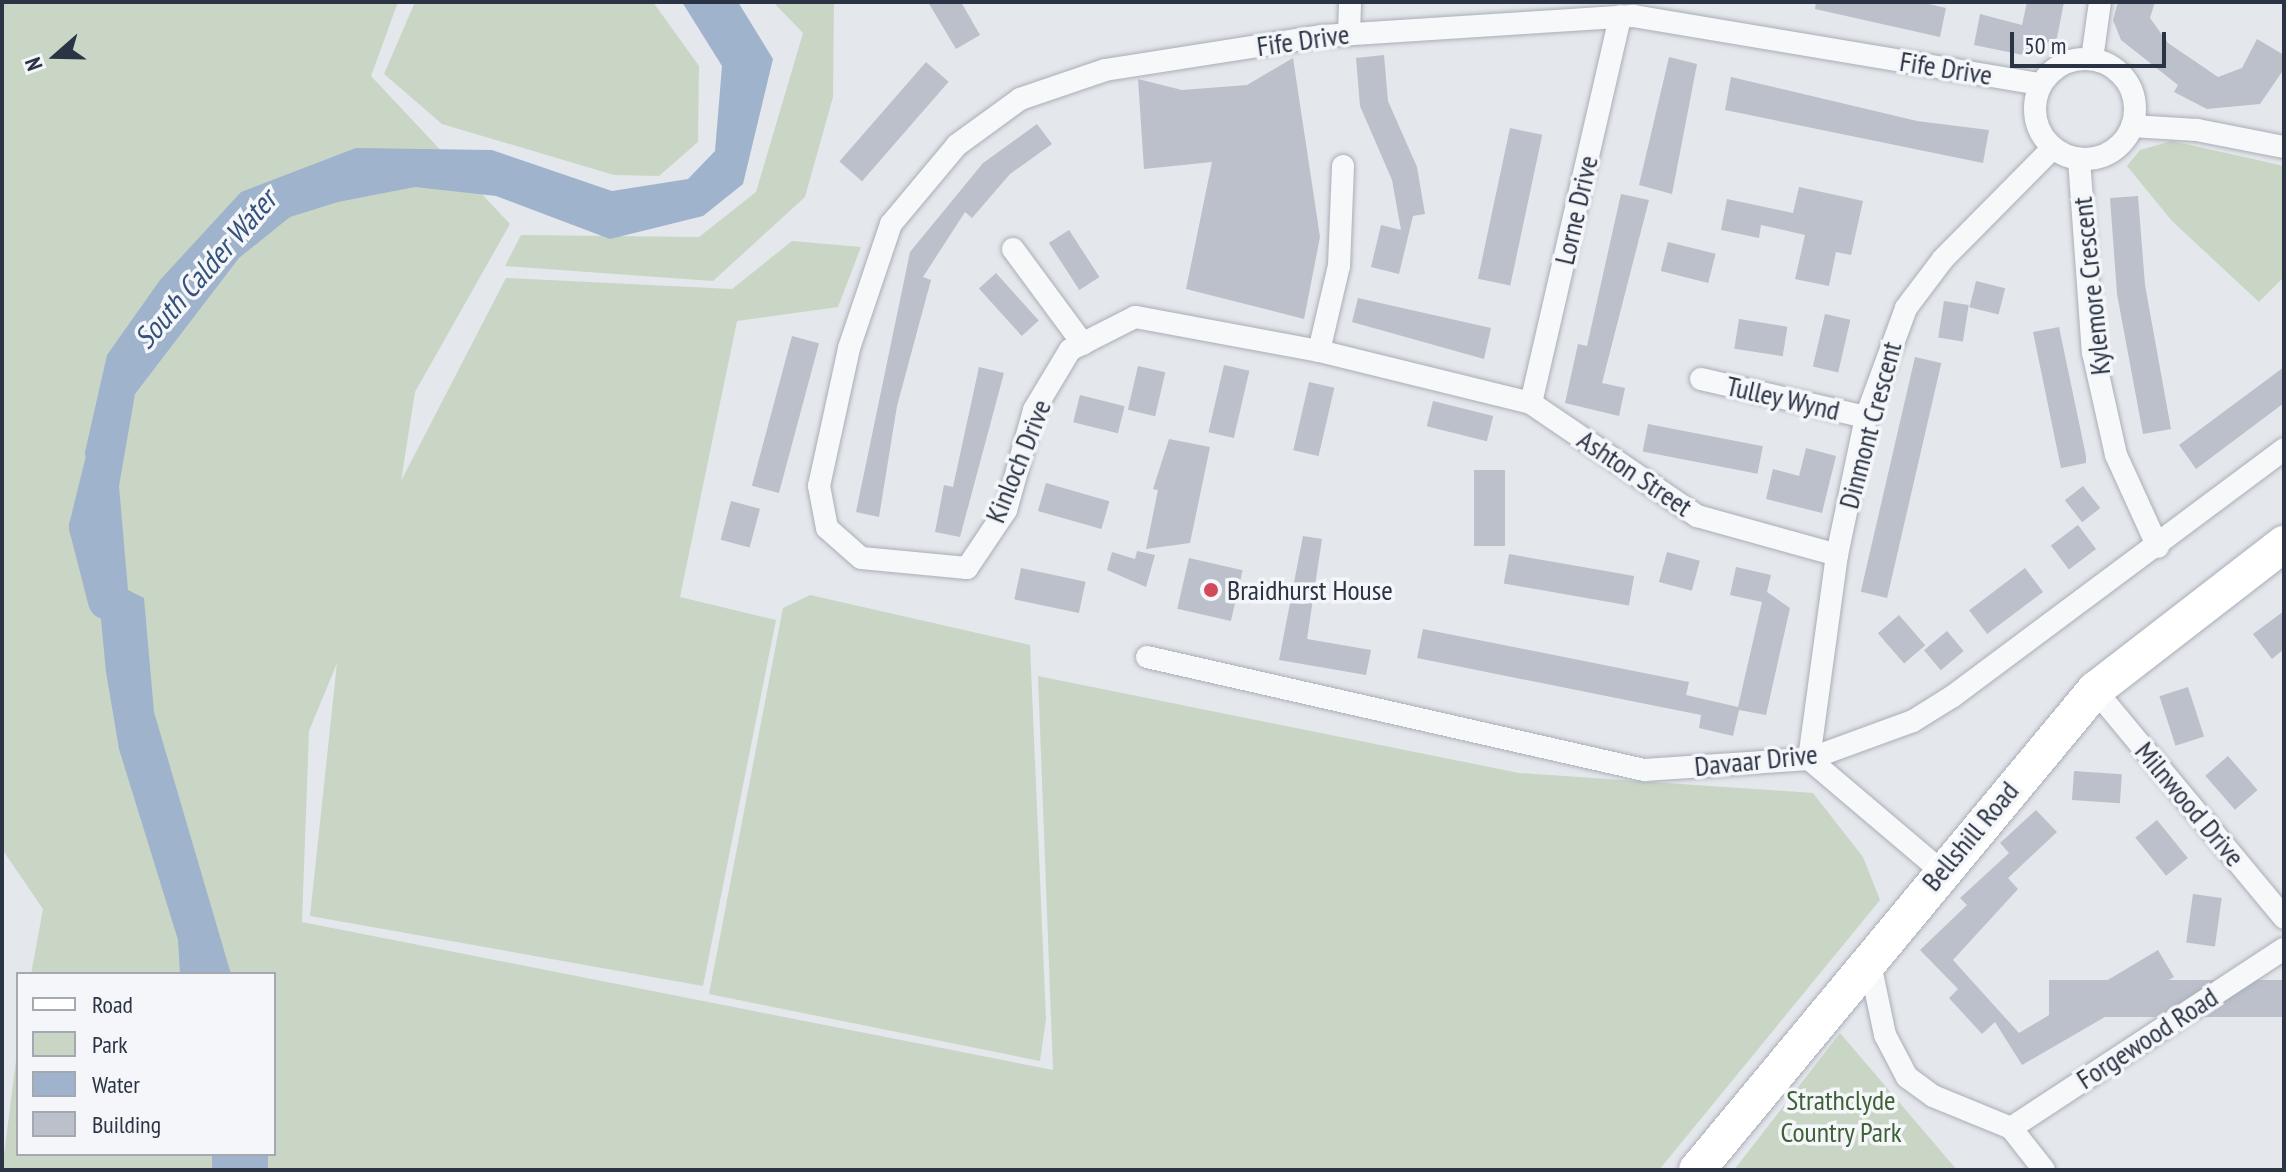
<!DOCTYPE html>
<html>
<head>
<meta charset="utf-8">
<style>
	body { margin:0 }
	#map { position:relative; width:2286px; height:1172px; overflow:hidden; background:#e4e7ec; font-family:"PT Sans Narrow",sans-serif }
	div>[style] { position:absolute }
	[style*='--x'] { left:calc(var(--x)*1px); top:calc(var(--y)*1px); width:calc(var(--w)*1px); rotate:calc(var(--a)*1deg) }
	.green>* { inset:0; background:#c9d6c5 }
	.water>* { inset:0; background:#9fb4cc; transform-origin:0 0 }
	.river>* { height:38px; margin:-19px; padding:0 19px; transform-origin:19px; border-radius:19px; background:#9fb4cc }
	.building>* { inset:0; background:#bbc0ca; transform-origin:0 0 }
	.roads { filter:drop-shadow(0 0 2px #a9aeb7) drop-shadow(0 0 2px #a9aeb7) }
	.minor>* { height:22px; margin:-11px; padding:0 11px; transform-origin:11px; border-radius:11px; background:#f7f8fa }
	.minor>.ring { margin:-11px; padding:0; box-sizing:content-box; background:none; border:22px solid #f7f8fa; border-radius:50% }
	.primary>* { height:36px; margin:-18px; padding:0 18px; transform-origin:18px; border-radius:18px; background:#fff }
	.dots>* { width:22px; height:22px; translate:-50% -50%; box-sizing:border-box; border:4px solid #f4f6f9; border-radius:50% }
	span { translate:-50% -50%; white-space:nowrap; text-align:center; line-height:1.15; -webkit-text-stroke:7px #f4f6f9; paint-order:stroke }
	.street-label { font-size:28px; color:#2b3445 }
	.poi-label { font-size:28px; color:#2b3445 }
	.left { translate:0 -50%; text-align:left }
	.park-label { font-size:28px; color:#3f6138 }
	.water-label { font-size:30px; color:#34527a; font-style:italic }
	.frame { position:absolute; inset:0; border:4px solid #2b3445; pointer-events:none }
	.legend { position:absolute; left:16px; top:972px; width:260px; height:184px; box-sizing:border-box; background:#f4f6f9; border:2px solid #a4a8b1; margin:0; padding:10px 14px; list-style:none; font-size:24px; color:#2b3445 }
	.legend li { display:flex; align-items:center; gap:16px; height:40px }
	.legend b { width:40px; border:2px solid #a4a8b1 }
	.north { position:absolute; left:16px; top:16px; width:80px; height:80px; -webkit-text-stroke:6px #f4f6f9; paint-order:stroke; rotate:250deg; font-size:22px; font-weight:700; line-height:32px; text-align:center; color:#2b3445 }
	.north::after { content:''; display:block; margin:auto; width:28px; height:36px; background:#2b3445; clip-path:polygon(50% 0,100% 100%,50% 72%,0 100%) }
	.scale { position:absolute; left:2010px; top:32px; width:156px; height:36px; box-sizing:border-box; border:4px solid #2b3445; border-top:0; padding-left:10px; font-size:24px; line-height:28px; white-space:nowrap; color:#2b3445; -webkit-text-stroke:6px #f4f6f9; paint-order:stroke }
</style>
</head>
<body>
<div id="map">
	<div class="green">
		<i style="clip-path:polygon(2px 2px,398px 2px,371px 76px,510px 224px,415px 392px,401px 481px,506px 278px,732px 289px,792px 241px,861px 247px,838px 307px,737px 321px,680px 597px,776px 620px,703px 986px,310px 916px,337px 663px,309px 731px,302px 922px,1053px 1070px,1038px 676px,1519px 773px,1813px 793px,1863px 857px,1880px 900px,1659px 1170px,2px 1170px,18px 1045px,18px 1154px,274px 1154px,274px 974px,31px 974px,43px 909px,2px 849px)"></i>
		<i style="clip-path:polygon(415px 2px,653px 2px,699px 66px,698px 142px,659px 176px,614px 175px,442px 124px,384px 74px)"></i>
		<i style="clip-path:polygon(773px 2px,834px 2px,833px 97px,805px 197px,713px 281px,505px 266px,521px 235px,699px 237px,756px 192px,803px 33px)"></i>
		<i style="clip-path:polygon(2172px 141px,2284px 166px,2284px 277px,2259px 302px,2172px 221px,2127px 166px,2140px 150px)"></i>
		<i style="clip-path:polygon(810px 595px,1030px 645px,1046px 1019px,1040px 1061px,709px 994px,783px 608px)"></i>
		<i style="clip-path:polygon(1840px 1033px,1957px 1170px,1734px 1170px)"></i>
	</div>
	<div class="water">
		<i style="clip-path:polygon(682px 2px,738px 2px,773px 59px,743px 184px,703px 216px,610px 239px,496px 196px,415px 187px,338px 202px,290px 217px,239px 258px,135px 394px,119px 486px,128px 590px,144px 598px,154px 712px,231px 974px,180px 974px,178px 940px,119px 749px,106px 672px,85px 452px,107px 355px,160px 280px,241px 192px,356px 148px,492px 150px,612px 191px,688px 179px,715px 151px,722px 66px)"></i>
		<i style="left:212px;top:1154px;width:56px;height:16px"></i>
	</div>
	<div class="river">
		<i style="--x:103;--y:466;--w:63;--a:103.8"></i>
		<i style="--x:88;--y:527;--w:76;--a:75.6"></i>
	</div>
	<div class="building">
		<i style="clip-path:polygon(928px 2px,961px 2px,980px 35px,956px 49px)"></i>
		<i style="clip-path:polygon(1816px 2px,1920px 2px,1946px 8px,1940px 37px,1815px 9px)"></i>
		<i style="clip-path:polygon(2027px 2px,2064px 2px,2057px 38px,2023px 55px,1974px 45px,1980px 14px,2022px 25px)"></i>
		<i style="clip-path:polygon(2118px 2px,2155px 2px,2150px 18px,2168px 43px,2218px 77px,2242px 68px,2257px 39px,2284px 55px,2284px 69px,2260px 104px,2207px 109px,2174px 92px,2178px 85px,2121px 40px,2113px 20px)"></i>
		<i style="clip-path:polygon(1384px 55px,1388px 101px,1417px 167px,1425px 214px,1413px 216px,1399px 274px,1371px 267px,1381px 225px,1401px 230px,1392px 180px,1360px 106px,1356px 58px)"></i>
		<i style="clip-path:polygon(1669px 57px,1697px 64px,1672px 194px,1639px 185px)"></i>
		<i style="clip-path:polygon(1293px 58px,1320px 237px,1304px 319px,1186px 289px,1212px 162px,1144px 169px,1138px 79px,1182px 90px,1247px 85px)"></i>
		<i style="left:926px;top:62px;width:30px;height:132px;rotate:41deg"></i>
		<i style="clip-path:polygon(1731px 77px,1917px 121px,1989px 130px,1983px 163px,1725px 110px)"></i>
		<i style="clip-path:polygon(1037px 124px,1052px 144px,1010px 174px,972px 218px,965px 212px,923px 277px,931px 280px,897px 406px,879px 517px,856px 512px,910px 252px,983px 163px)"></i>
		<i style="left:1510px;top:128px;width:33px;height:154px;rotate:12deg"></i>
		<i style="clip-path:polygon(1799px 187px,1863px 201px,1851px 255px,1836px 252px,1829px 286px,1795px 279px,1805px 235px,1761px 225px,1759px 238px,1721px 230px,1727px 199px,1793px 213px)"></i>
		<i style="clip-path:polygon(1621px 194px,1649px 200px,1602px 383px,1625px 388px,1619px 416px,1565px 403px,1578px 344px,1587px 346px)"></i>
		<i style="clip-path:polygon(2138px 196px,2145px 285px,2171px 429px,2143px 434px,2117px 294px,2110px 198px)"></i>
		<i style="left:1069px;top:230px;width:56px;height:24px;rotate:57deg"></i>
		<i style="left:1668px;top:242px;width:49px;height:30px;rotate:14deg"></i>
		<i style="left:996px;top:273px;width:64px;height:23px;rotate:48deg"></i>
		<i style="left:1976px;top:281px;width:30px;height:27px;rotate:14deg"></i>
		<i style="clip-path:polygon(1358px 298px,1491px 328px,1484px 359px,1352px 322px)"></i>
		<i style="left:1944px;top:301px;width:25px;height:37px;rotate:9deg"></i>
		<i style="left:1825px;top:314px;width:26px;height:54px;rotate:13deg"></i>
		<i style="left:1739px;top:319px;width:49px;height:30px;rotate:9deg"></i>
		<i style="clip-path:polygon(2059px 327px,2086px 456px,2086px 463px,2061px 468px,2033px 332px)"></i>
		<i style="left:792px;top:336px;width:28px;height:155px;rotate:15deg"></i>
		<i style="left:1915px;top:357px;width:27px;height:241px;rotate:13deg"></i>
		<i style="left:1224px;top:365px;width:26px;height:69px;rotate:13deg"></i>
		<i style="left:1138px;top:366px;width:28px;height:45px;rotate:13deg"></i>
		<i style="clip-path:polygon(979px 367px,1004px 373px,960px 537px,935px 532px,944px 485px,953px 487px)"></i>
		<i style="clip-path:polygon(2284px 367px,2284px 403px,2196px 469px,2179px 445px)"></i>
		<i style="left:1309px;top:382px;width:26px;height:70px;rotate:13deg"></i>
		<i style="left:1080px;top:395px;width:46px;height:28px;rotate:14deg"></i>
		<i style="left:1433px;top:401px;width:62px;height:26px;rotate:14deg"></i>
		<i style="left:1648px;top:424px;width:117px;height:28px;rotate:11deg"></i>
		<i style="clip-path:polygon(1169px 439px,1210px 447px,1190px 543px,1146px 549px,1158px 490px,1153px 489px)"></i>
		<i style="clip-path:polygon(1806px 448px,1836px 456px,1822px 513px,1766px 499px,1773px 469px,1799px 476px)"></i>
		<i style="left:1474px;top:470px;width:31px;height:76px"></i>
		<i style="left:1046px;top:483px;width:66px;height:29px;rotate:16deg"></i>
		<i style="left:2083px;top:486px;width:28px;height:23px;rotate:52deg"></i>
		<i style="left:731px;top:501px;width:30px;height:40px;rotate:15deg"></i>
		<i style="left:2078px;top:525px;width:30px;height:34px;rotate:53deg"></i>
		<i style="clip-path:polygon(1303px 536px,1322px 539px,1307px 639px,1371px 650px,1366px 675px,1279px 660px)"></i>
		<i style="clip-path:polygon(1137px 551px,1155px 555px,1146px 587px,1107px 570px,1112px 552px,1135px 559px)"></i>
		<i style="left:1667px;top:552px;width:34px;height:31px;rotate:15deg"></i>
		<i style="left:1509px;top:554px;width:127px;height:30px;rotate:10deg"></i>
		<i style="left:1189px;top:558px;width:55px;height:52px;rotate:13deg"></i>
		<i style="clip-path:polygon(1736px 567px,1771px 575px,1767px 592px,1790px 608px,1766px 715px,1739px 710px,1733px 736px,1699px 728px,1701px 715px,1417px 658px,1423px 629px,1689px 682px,1686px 695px,1738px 707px,1762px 602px,1730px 595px)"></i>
		<i style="left:1021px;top:568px;width:66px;height:32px;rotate:12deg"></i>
		<i style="left:2025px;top:568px;width:30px;height:70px;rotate:53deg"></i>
		<i style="clip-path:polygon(2284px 611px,2284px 649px,2272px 659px,2253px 634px)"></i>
		<i style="left:1899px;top:615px;width:40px;height:28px;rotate:49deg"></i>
		<i style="left:1947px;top:631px;width:26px;height:30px;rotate:50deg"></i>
		<i style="left:2188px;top:687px;width:52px;height:30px;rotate:72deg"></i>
		<i style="left:2228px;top:756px;width:45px;height:30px;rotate:49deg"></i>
		<i style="left:2074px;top:771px;width:48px;height:29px;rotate:4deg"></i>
		<i style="clip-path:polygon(2036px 810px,2057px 832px,2008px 878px,2018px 889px,1953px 960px,2019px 1033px,2158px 950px,2174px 977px,2022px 1065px,1995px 1022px,1982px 1034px,1949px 998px,1958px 989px,1920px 950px,1967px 905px,1960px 898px,2009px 853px,2000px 843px)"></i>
		<i style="left:2157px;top:820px;width:49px;height:28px;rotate:51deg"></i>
		<i style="left:2193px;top:894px;width:29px;height:49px;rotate:8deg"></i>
		<i style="left:2284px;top:980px;width:37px;height:235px;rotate:90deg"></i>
	</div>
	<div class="roads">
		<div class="minor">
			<i style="--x:1349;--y:33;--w:31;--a:-88"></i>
			<i class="ring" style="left:2035px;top:59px;width:78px;height:78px"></i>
			<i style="--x:2092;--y:59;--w:58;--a:-82"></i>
			<i style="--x:2132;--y:126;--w:65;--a:3.5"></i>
			<i style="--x:2197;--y:130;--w:89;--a:11.1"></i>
			<i style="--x:2079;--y:159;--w:194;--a:85.9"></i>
			<i style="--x:2093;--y:352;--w:106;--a:77.4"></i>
			<i style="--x:2116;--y:455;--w:101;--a:65.5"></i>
			<i style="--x:1013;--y:249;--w:118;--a:53.6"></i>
			<i style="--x:1319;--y:351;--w:87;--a:-76.8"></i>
			<i style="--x:1339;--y:266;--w:100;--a:-87.7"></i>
			<i style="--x:1701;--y:379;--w:169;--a:13"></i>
			<i style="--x:1531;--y:403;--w:397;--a:-77"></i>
			<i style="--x:1837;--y:555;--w:145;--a:-164.4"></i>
			<i style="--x:1697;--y:516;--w:201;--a:-145.8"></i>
			<i style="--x:1531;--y:403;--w:218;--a:-166.2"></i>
			<i style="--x:1319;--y:351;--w:187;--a:-169.5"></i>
			<i style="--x:1135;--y:317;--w:73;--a:153.1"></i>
			<i style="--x:1070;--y:350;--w:70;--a:121"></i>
			<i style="--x:1034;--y:410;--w:104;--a:105.6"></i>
			<i style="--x:1006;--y:510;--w:70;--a:123.9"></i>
			<i style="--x:967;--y:568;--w:106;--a:-174.6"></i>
			<i style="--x:861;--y:558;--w:45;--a:-138.6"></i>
			<i style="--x:827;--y:528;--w:43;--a:-100.8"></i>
			<i style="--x:819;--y:486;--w:141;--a:-77.7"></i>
			<i style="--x:849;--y:348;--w:131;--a:-71.3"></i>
			<i style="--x:891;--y:224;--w:103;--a:-50.1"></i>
			<i style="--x:957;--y:145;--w:78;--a:-36.1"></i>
			<i style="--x:1020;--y:99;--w:90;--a:-18.8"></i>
			<i style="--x:1105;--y:70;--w:220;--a:-8.9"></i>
			<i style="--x:1322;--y:36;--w:312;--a:-3.7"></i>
			<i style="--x:1633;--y:16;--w:413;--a:9.5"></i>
			<i style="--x:1147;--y:657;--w:510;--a:12.81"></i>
			<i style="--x:1644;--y:770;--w:165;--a:-3.8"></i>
			<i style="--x:1809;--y:759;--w:111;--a:-20.1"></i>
			<i style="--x:1913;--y:721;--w:47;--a:-32"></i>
			<i style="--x:1953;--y:696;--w:413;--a:-36.7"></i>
			<i style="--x:2095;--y:690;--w:296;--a:50.3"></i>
			<i style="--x:1940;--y:870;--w:172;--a:-139.7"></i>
			<i style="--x:1809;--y:759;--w:206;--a:-82.2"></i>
			<i style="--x:1837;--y:555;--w:141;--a:-78.1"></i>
			<i style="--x:1866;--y:417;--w:116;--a:-69.8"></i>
			<i style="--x:1906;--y:308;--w:61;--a:-52.9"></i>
			<i style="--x:1943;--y:259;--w:156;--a:-45.3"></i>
			<i style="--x:1869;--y:959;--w:78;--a:78.1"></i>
			<i style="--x:1885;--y:1035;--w:47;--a:62.4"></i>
			<i style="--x:1907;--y:1077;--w:32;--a:36"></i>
			<i style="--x:1933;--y:1096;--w:84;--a:22.3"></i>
			<i style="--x:2011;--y:1128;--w:53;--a:51.8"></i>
			<i style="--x:2011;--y:1128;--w:326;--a:-33.3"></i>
		</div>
		<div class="primary">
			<i style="--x:1697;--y:1170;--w:624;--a:-50.34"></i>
			<i style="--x:2095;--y:690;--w:239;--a:-37.7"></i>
		</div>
	</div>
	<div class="dots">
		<i style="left:1211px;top:590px;background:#d1495b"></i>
	</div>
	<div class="street-label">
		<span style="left:1303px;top:40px;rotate:-8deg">Fife Drive</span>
		<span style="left:1946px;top:68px;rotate:9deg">Fife Drive</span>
		<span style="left:1576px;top:210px;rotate:-77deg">Lorne Drive</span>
		<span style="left:2091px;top:286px;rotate:-96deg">Kylemore Crescent</span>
		<span style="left:1783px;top:398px;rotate:13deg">Tulley Wynd</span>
		<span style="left:1870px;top:425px;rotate:-75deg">Dinmont Crescent</span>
		<span style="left:1018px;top:461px;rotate:-68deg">Kinloch Drive</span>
		<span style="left:1635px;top:473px;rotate:34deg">Ashton Street</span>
		<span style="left:1756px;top:760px;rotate:-6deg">Davaar Drive</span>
		<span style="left:2190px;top:804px;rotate:50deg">Milnwood Drive</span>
		<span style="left:1970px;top:836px;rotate:-50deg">Bellshill Road</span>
		<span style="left:2147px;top:1038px;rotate:-33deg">Forgewood Road</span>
	</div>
	<div class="poi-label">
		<span class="left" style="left:1227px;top:590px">Braidhurst House</span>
	</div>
	<div class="park-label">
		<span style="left:1841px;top:1116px">Strathclyde<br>Country Park</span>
	</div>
	<div class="water-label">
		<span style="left:205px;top:269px;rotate:-49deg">South Calder Water</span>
	</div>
	<div class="frame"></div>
	<ul class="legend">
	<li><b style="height:10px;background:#fff"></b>Road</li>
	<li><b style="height:22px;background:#c9d6c5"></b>Park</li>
	<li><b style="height:22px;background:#9fb4cc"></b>Water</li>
	<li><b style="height:22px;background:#bbc0ca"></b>Building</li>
	</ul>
	<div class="north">N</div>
	<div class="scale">50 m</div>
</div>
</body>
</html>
